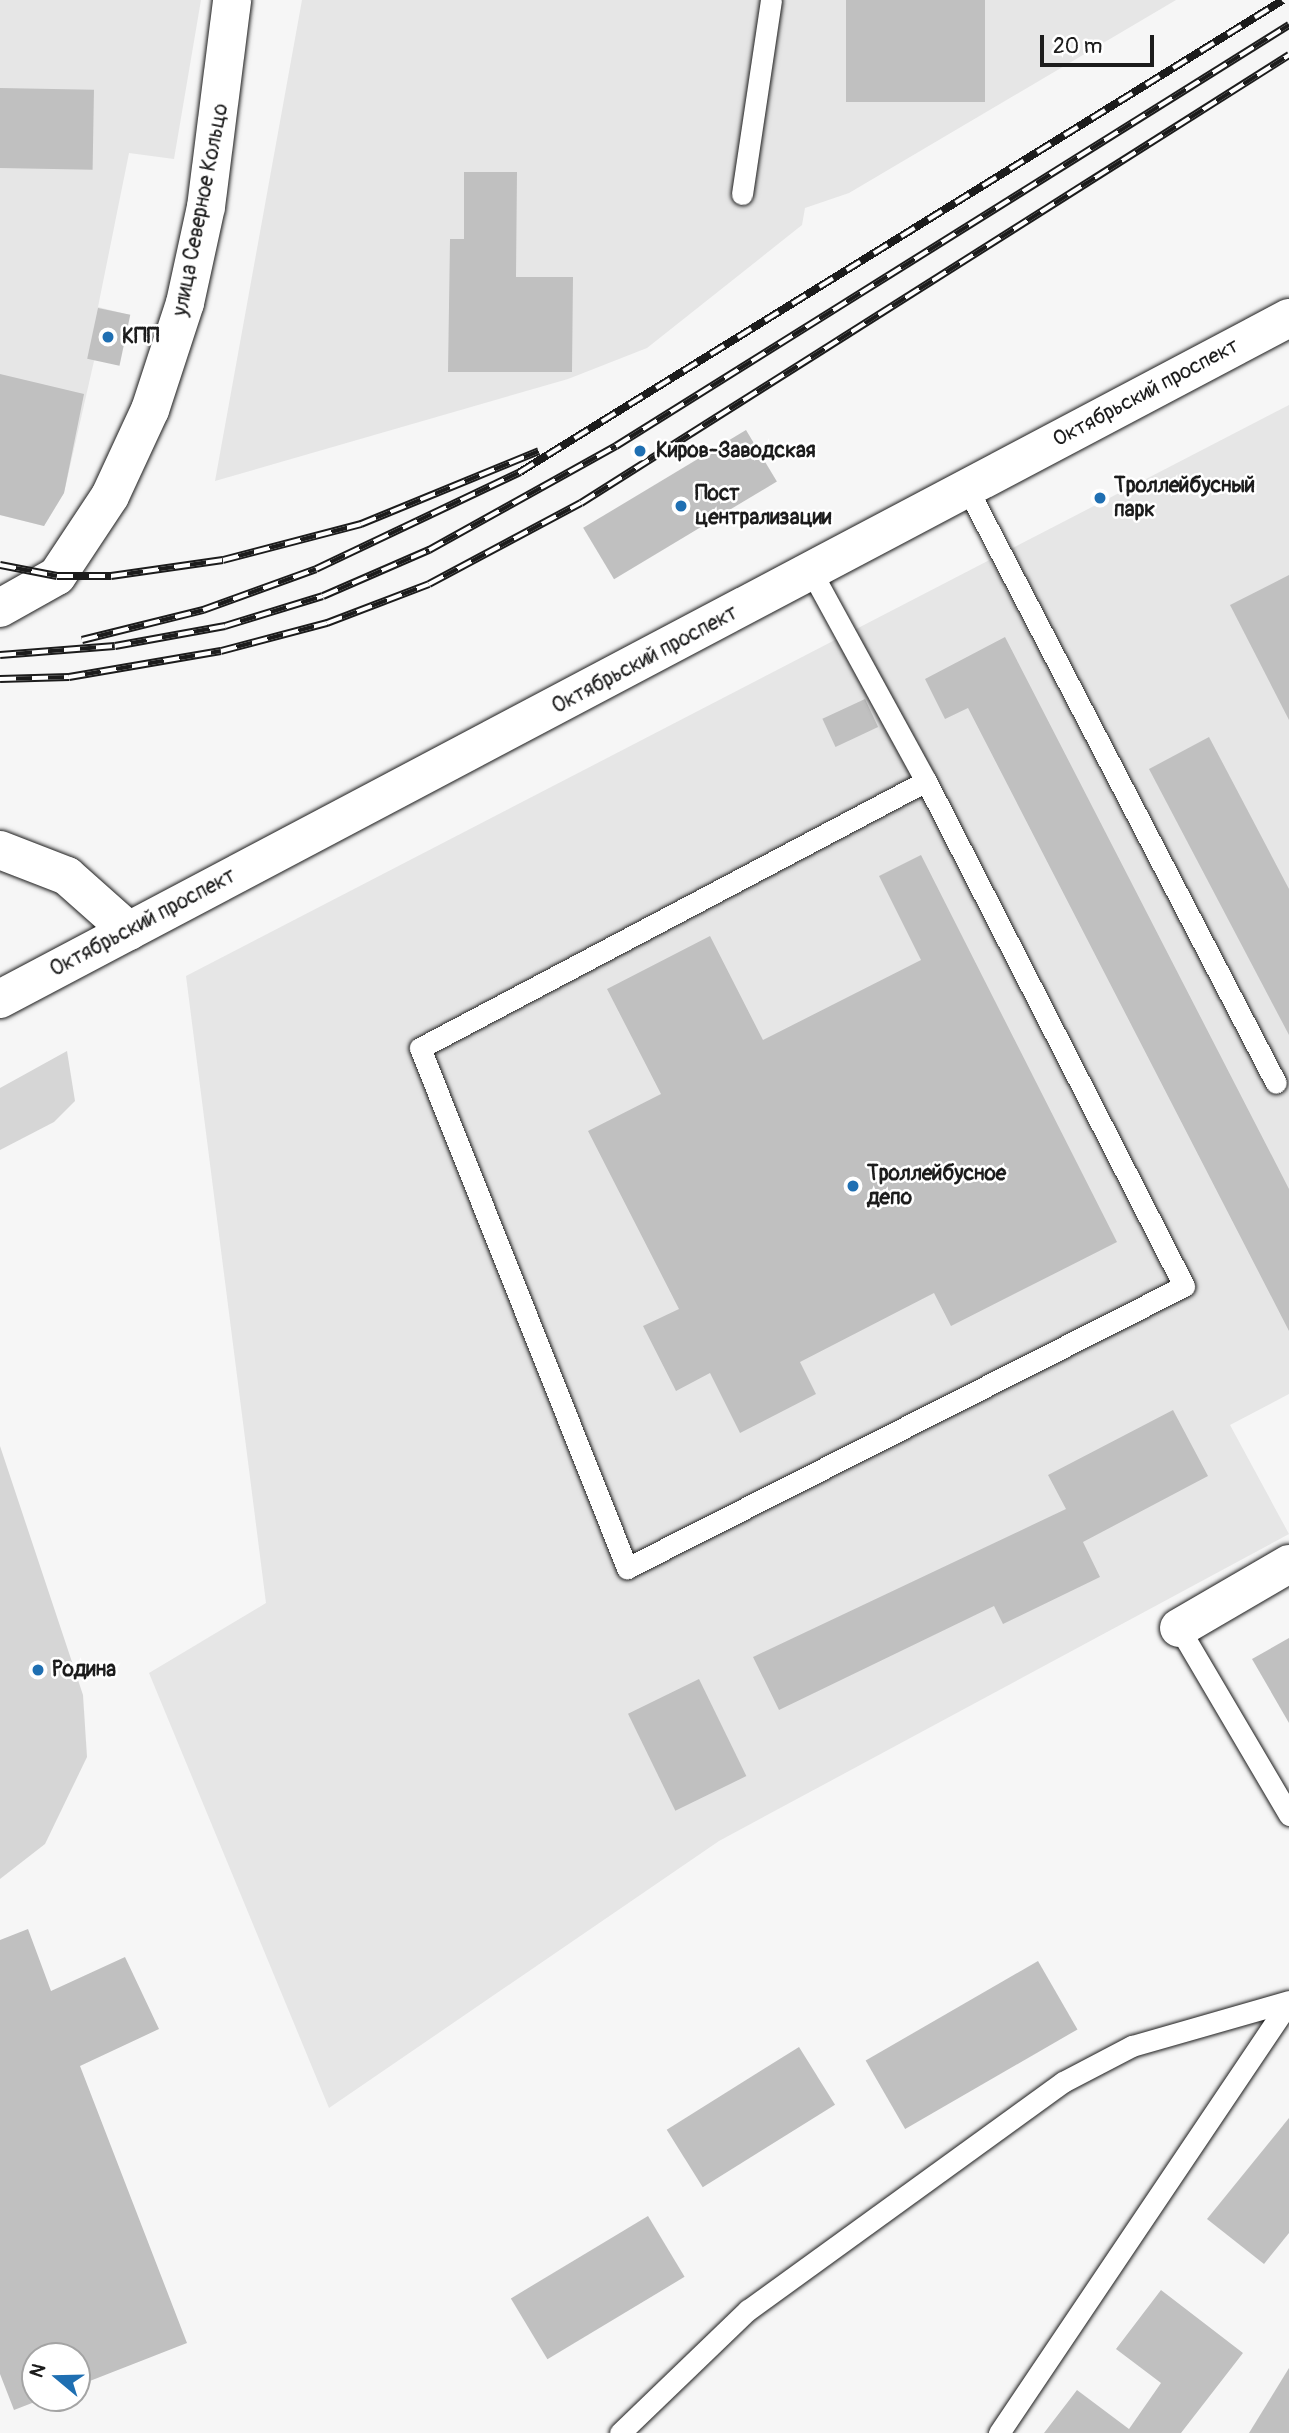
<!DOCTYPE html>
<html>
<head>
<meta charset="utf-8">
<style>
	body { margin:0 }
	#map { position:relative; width:1289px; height:2433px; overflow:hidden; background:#f6f6f6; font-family:Pangolin,sans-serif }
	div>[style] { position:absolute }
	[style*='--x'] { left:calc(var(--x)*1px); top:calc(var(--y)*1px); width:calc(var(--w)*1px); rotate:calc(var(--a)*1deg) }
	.built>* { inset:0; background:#e6e6e6 }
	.green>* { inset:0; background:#d6d6d6 }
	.building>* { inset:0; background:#c0c0c0; transform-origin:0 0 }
	.roads { filter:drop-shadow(0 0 2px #1c1c1c) drop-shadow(0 0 2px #1c1c1c) }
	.service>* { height:21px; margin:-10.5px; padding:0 10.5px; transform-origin:10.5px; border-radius:10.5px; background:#fff }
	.minor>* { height:38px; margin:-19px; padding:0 19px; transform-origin:19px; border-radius:19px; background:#fff }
	.primary>* { height:38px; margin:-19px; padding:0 19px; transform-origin:19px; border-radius:19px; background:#fff }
	.rail>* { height:8px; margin-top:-4px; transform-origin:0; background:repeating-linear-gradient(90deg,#fff 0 16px,#1c1c1c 0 32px); box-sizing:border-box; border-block:2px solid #1c1c1c }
	.dots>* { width:19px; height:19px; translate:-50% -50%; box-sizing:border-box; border:4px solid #fff; border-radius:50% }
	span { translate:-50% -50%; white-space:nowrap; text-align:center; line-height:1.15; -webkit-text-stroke:5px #fff; paint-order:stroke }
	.street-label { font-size:21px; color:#1c1c1c }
	.poi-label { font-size:21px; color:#1c1c1c; font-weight:700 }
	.left { translate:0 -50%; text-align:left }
	.north { position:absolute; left:21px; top:2342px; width:70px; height:70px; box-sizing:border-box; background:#fff; border:2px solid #a4a4a4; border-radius:50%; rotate:289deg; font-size:19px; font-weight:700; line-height:28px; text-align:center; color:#1c1c1c }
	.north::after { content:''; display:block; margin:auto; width:24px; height:32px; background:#1f6fb2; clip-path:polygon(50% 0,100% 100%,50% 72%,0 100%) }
	.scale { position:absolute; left:1040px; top:35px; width:114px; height:32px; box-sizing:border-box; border:4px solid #1c1c1c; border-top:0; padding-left:9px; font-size:21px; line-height:24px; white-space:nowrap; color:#1c1c1c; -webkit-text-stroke:5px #fff; paint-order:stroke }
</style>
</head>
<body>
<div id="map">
	<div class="built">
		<i style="clip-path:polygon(0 0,201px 0,174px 159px,129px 153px,98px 307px,130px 315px,94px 361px,64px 493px,44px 526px,0 515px)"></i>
		<i style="clip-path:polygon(302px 0,1176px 0,849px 193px,805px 208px,802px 225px,647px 348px,568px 379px,215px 481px)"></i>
		<i style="clip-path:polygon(1289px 405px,1289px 1394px,1230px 1425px,1289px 1534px,719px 1841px,329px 2108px,149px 1673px,266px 1603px,186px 976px)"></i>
	</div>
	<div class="green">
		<i style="clip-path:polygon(67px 1051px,75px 1101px,54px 1122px,0 1150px,0 1088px)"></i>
		<i style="clip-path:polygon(0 1446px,83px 1695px,87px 1757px,45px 1844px,0 1879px)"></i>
	</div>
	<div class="building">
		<i style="left:846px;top:0;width:139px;height:102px"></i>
		<i style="left:0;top:88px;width:94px;height:80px;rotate:1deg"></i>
		<i style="clip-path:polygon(464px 172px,517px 172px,516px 277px,573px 277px,572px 372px,448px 372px,450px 239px,464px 239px)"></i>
		<i style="left:98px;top:308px;width:33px;height:52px;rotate:12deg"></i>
		<i style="clip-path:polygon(0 374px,84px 394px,64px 493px,44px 526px,0 515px)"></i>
		<i style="left:746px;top:430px;width:60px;height:190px;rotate:59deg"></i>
		<i style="clip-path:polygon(1289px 575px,1289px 720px,1230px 605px)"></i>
		<i style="clip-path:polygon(1005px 637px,1289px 1189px,1289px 1331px,968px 708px,945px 719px,925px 679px)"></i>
		<i style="left:865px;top:699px;width:31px;height:47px;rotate:65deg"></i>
		<i style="clip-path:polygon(1209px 737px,1289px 889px,1289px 1035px,1149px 769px)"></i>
		<i style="clip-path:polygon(921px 855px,1117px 1242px,951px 1326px,934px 1293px,800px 1362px,816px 1394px,740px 1433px,710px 1373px,676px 1391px,643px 1326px,679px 1309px,588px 1131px,661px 1094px,607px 989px,710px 936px,763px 1040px,921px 960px,879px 876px)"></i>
		<i style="clip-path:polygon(1173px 1410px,1208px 1476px,1083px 1542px,1100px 1577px,1003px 1624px,994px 1606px,779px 1710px,753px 1657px,1066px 1509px,1048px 1475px)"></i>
		<i style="clip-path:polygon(1289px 1638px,1289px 1723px,1252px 1659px)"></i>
		<i style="left:699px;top:1679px;width:108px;height:79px;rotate:64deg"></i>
		<i style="clip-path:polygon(28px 1929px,51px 1991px,125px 1957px,159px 2029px,80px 2066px,187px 2343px,77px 2386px,77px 2356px,35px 2356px,35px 2398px,45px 2398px,14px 2410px,0 2374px,0 1940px)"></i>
		<i style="left:1038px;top:1961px;width:79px;height:199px;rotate:60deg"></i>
		<i style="left:799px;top:2047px;width:68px;height:156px;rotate:58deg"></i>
		<i style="clip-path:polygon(1289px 2118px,1289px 2233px,1264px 2264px,1207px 2219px)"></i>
		<i style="left:648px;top:2216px;width:71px;height:160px;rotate:59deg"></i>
		<i style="clip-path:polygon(1161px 2290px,1243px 2353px,1181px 2433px,1044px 2433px,1077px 2390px,1129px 2429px,1161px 2383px,1116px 2349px)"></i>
		<i style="clip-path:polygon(1289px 2368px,1289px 2433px,1249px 2433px)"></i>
	</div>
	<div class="roads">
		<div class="service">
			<i style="--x:742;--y:194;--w:196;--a:-81.5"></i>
			<i style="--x:967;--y:488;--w:670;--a:62.56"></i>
			<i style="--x:812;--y:573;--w:237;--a:61.3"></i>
			<i style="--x:926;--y:781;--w:572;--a:152.18"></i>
			<i style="--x:420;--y:1048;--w:560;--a:68.29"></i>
			<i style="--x:627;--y:1568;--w:624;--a:-26.85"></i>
			<i style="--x:1184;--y:1286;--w:567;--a:-117.06"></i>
			<i style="--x:1179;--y:1628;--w:217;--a:59.5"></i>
			<i style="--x:620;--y:2433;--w:178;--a:-43.9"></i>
			<i style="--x:748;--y:2310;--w:389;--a:-35.9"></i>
			<i style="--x:1063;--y:2082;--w:78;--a:-27.6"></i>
			<i style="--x:1132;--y:2046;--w:163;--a:-16"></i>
			<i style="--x:999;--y:2433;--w:519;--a:-56.07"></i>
		</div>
		<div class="minor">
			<i style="--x:0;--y:608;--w:65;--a:-29.3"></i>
			<i style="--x:57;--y:576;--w:96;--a:-56.5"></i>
			<i style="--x:110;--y:496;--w:95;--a:-65.1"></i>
			<i style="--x:150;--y:410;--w:113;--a:-71.9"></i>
			<i style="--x:185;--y:303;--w:98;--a:-77.7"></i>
			<i style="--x:206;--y:207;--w:209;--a:-82.8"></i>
			<i style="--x:0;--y:850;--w:72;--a:21.2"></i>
			<i style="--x:67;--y:876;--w:83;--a:41.6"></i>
			<i style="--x:1179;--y:1628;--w:127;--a:-30.2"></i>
		</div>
		<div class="primary">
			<i style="--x:0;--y:999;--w:1458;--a:-27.85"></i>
		</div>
	</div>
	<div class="rail">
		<i style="--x:0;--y:565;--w:58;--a:10.9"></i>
		<i style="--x:57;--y:576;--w:54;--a:0"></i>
		<i style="--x:111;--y:576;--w:113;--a:-8.1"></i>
		<i style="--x:223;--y:560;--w:143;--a:-14.6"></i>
		<i style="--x:361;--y:524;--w:192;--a:-22.3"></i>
		<i style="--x:82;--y:640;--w:125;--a:-13.9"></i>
		<i style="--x:203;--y:610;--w:120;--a:-19.9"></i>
		<i style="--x:316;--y:569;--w:226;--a:-25.4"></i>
		<i style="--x:520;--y:472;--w:897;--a:-31.74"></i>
		<i style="--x:0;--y:655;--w:115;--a:-4.5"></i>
		<i style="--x:115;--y:646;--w:112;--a:-10.3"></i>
		<i style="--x:225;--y:626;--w:102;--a:-17"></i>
		<i style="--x:323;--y:596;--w:116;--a:-23.5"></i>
		<i style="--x:429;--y:550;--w:214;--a:-29.1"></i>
		<i style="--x:616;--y:446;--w:794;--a:-32.03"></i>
		<i style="--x:0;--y:679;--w:69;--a:-1.7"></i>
		<i style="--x:69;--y:677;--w:154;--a:-9.7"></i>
		<i style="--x:221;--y:651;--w:110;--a:-14.8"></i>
		<i style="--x:327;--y:623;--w:109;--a:-20.9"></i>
		<i style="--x:429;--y:584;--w:172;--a:-28.1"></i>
		<i style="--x:581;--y:503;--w:838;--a:-32.32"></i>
	</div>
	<div class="dots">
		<i style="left:108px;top:337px;background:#1f6fb2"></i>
		<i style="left:640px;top:451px;background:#1f6fb2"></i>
		<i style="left:1100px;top:498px;background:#1f6fb2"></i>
		<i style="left:681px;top:506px;background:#1f6fb2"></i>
		<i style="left:853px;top:1186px;background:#1f6fb2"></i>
		<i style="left:38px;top:1670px;background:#1f6fb2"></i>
	</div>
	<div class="street-label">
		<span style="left:201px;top:210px;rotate:-79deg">улица Северное Кольцо</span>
		<span style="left:1146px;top:393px;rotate:-28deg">Октябрьский проспект</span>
		<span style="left:645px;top:660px;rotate:-28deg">Октябрьский проспект</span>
		<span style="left:143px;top:923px;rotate:-28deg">Октябрьский проспект</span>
	</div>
	<div class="poi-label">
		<span class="left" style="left:122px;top:337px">КПП</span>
		<span class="left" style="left:656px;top:451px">Киров-Заводская</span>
		<span class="left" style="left:1114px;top:498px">Троллейбусный<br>парк</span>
		<span class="left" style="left:695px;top:506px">Пост<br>централизации</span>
		<span class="left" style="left:867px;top:1186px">Троллейбусное<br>депо</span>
		<span class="left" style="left:52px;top:1670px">Родина</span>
	</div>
	<div class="north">N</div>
	<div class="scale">20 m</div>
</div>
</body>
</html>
